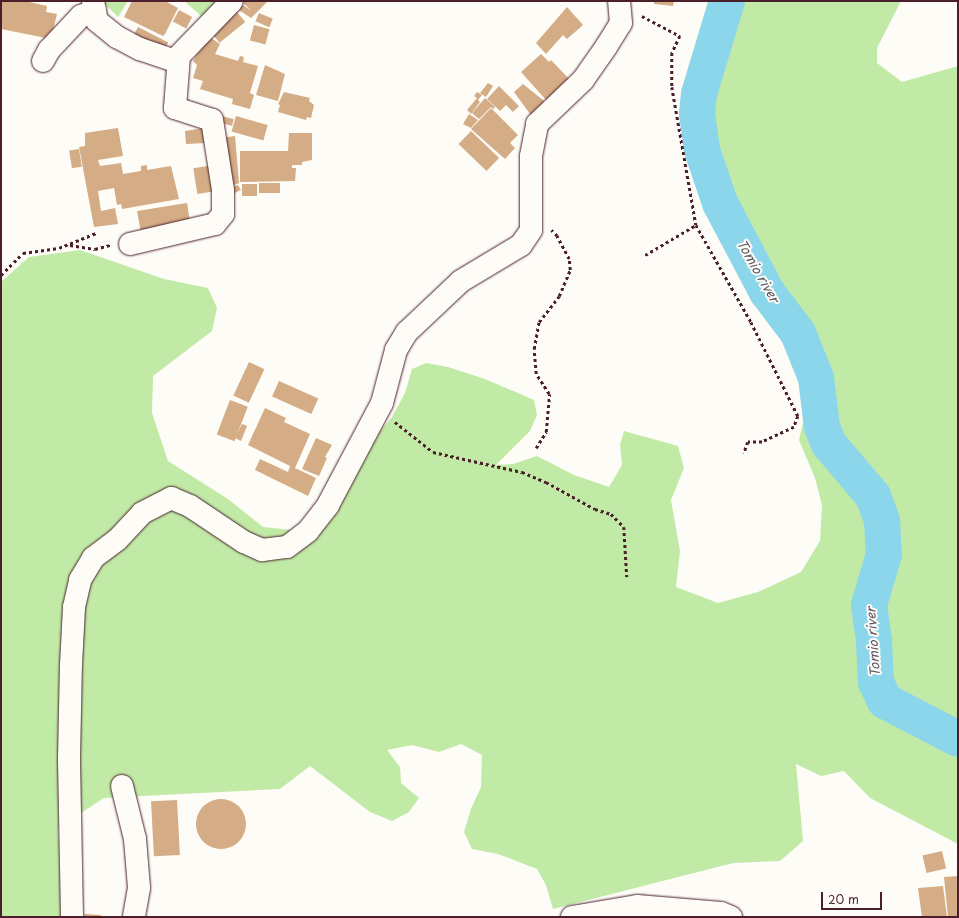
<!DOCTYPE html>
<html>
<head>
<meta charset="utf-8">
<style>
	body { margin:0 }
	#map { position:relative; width:959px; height:918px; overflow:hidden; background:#fdfcf7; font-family:"Playpen Sans",sans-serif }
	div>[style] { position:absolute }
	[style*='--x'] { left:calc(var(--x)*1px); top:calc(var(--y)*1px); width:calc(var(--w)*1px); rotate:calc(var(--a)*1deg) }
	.green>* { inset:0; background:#c1eaa6 }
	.river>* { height:36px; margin:-18px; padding:0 18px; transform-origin:18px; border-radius:18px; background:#8bd6eb }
	.building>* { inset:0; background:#d4ac85; transform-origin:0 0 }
	.round { border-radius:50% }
	.path>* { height:2.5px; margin-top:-1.25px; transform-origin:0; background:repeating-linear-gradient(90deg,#4a1f2b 0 3px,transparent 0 6px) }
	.roads { filter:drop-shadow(0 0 1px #4a1f2b) drop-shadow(0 0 1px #4a1f2b) }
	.minor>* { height:22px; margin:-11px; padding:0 11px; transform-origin:11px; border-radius:11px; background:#fdfcf7 }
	span { translate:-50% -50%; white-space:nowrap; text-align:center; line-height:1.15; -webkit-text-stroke:4px #fdfcf7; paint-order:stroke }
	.water-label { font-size:13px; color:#5e5665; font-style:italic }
	.frame { position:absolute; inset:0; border:2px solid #4a1f2b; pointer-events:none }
	.scale { position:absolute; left:821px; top:892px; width:61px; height:18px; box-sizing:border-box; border:2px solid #4a1f2b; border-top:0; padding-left:5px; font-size:12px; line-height:14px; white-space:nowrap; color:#4a1f2b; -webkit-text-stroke:3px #fdfcf7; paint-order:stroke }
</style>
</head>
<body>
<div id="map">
	<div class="green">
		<i style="clip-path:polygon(102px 1px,128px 1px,118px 17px)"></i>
		<i style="clip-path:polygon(184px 1px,223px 1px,205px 19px)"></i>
		<i style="clip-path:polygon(735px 1px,901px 1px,877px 48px,877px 63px,902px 82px,958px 66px,958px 844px,870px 798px,844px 771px,821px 776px,796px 764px,803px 841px,780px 861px,733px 863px,553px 909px,546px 885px,537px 869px,498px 854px,472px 849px,464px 832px,471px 809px,481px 787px,482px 755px,461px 744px,439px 752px,412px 745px,387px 750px,400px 767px,401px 783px,419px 798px,409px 812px,392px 821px,370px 812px,310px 766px,280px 789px,104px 798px,58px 828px,63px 917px,1px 917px,1px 282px,29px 257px,80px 250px,164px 279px,208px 288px,217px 308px,212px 331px,153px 376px,152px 413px,168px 461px,228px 499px,263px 527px,292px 530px,328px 513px,371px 442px,392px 417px,405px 393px,412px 369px,426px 363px,448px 367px,485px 379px,534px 400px,537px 415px,530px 431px,496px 465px,513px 464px,537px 456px,574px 475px,609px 487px,622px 465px,620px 445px,624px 431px,678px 446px,684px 468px,671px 500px,680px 551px,676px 587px,718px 603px,758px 592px,801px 572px,820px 541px,822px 505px,815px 478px,799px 440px,808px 400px,807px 370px,800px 328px,766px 281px,734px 224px,706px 141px,709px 101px,719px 49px,734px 13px)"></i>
	</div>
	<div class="river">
		<i style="--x:727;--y:1;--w:97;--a:106.8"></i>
		<i style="--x:699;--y:94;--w:20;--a:96"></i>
		<i style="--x:697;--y:114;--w:36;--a:82"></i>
		<i style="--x:702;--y:150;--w:56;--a:71.2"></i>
		<i style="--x:720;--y:203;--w:101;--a:62.2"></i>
		<i style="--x:767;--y:292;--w:51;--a:52.9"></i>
		<i style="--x:798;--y:333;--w:48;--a:68.2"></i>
		<i style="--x:816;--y:378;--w:49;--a:83"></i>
		<i style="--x:822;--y:427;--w:18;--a:68"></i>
		<i style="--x:829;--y:444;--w:68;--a:49.8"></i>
		<i style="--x:873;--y:496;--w:27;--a:70"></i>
		<i style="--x:882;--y:521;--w:33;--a:87"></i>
		<i style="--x:884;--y:554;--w:53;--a:106.4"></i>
		<i style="--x:869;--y:605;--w:37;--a:82"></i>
		<i style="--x:874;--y:642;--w:40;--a:87.1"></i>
		<i style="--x:876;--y:682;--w:21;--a:65"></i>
		<i style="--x:885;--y:701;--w:82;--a:27.5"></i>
	</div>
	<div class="building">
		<i style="clip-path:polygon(1px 1px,25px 1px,47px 6px,46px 12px,57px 14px,51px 39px,1px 29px)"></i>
		<i style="clip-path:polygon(132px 1px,165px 1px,178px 8px,165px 34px,163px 36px,124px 17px)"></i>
		<i style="clip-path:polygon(245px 1px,268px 1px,251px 18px,239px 10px,243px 5px,252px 11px,243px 3px)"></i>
		<i style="clip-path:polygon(654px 1px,674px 1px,673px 6px,654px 4px)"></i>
		<i style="clip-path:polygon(567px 7px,583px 25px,567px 39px,563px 35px,546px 54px,536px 43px)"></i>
		<i style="left:179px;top:10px;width:15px;height:13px;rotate:28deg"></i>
		<i style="left:237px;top:12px;width:13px;height:33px;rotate:51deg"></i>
		<i style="left:259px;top:13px;width:15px;height:9px;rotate:23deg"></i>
		<i style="left:254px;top:25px;width:16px;height:16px;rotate:15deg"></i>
		<i style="left:138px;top:27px;width:34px;height:11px;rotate:27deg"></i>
		<i style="clip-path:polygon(208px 36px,220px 44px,215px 54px,238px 61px,240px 56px,244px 57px,243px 62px,258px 66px,250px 93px,254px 95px,250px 109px,232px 104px,233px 99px,200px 89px,203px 81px,193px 78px,197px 65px,193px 61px)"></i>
		<i style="clip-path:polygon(541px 54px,549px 62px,551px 60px,570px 80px,547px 101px,521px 72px)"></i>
		<i style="clip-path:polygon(265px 65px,285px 74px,278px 101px,256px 95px)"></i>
		<i style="clip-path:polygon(488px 83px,493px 86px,486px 97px,480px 93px)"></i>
		<i style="clip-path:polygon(523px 84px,548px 104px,533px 118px,514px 92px)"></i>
		<i style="clip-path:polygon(499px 86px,519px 106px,513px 112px,506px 105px,500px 111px,487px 99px)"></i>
		<i style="clip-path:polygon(284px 92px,310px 98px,309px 101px,314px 105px,311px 118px,307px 117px,306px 120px,278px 112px,280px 105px,278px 104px)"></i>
		<i style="clip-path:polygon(477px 92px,482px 95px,478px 100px,480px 102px,471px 114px,467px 110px,477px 98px,474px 96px)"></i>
		<i style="clip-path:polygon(485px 98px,495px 107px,493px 109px,491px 107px,479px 119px,472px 113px)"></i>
		<i style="clip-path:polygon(491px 108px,518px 135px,510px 143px,515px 148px,505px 159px,471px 129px)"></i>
		<i style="clip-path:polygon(469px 114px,478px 120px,471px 128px,463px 124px)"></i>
		<i style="left:221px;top:116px;width:13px;height:7px;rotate:13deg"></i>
		<i style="left:236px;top:116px;width:33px;height:16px;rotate:16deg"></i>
		<i style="clip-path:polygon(118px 128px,123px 156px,98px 160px,100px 166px,121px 163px,123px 174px,141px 171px,141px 166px,147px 165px,147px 170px,171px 166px,179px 199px,122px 209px,121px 204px,117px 205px,114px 188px,98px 191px,101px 211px,115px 208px,118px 224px,94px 227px,79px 147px,85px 146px,85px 133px)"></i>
		<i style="clip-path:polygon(204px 128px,206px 143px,186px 144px,185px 131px)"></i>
		<i style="left:471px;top:131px;width:39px;height:18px;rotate:44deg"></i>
		<i style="clip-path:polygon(289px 133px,312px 133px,312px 160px,302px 162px,302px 165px,292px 165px,292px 168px,296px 168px,295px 181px,240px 182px,240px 151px,288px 151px)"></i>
		<i style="clip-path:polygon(235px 136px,239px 183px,227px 188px,220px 138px)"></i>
		<i style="left:79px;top:149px;width:18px;height:10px;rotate:81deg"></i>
		<i style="left:214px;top:165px;width:26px;height:21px;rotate:81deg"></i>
		<i style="left:259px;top:183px;width:21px;height:10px"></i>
		<i style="left:242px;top:184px;width:15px;height:12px"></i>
		<i style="clip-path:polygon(238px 185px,241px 190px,228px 196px,226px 189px)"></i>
		<i style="clip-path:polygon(187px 203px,190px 222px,141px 233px,137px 211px)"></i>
		<i style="left:249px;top:362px;width:17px;height:37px;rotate:25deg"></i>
		<i style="left:279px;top:381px;width:43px;height:17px;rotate:24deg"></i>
		<i style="left:230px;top:400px;width:19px;height:37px;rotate:21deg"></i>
		<i style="clip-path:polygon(265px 408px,286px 418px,284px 422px,310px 434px,295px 468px,316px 478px,308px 496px,255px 470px,260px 459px,288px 472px,290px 466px,248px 445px)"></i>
		<i style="clip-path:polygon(242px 424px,247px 426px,241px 441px,235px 438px)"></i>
		<i style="clip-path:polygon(316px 438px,332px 445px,325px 457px,327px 458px,319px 476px,302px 469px)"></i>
		<i class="round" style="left:196px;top:799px;width:50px;height:50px"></i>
		<i style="left:177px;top:800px;width:55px;height:26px;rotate:87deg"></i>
		<i style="left:942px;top:851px;width:18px;height:20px;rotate:77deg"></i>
		<i style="clip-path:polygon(958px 876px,958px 917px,948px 917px,944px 877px)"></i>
		<i style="clip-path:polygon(943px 886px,947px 917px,922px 917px,918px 888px)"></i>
		<i style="clip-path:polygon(85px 914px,101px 915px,101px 917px,83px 917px)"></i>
	</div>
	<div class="path">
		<i style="--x:642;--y:16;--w:43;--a:27.8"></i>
		<i style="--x:680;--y:36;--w:19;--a:115"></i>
		<i style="--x:672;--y:53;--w:34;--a:90"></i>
		<i style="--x:672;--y:87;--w:140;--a:80.1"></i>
		<i style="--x:696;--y:225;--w:112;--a:60.4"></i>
		<i style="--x:751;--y:322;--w:105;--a:63.4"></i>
		<i style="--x:798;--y:416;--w:12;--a:110"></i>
		<i style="--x:794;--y:427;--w:35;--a:155"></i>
		<i style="--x:762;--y:442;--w:14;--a:180"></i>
		<i style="--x:748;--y:442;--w:12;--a:110"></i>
		<i style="--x:70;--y:245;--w:25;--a:9"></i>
		<i style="--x:95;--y:249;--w:16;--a:-15"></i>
		<i style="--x:645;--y:255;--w:59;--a:-30.5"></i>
		<i style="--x:1;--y:275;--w:31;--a:-45"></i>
		<i style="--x:23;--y:253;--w:36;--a:-8"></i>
		<i style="--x:59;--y:248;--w:40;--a:-22"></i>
		<i style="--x:395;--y:422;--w:48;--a:38.3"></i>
		<i style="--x:433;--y:452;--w:91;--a:12.7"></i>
		<i style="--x:522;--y:472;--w:26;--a:23"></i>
		<i style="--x:546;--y:482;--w:56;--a:28.9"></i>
		<i style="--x:595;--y:509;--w:17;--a:17"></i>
		<i style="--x:611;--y:514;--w:18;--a:45"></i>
		<i style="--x:624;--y:527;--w:50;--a:86.6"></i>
		<i style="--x:536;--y:448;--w:19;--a:-58"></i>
		<i style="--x:546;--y:432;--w:38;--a:-85"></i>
		<i style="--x:549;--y:394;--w:24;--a:-123"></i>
		<i style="--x:536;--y:374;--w:25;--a:-95"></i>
		<i style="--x:534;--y:349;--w:27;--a:-80"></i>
		<i style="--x:539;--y:322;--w:33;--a:-52"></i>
		<i style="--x:559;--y:296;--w:28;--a:-67"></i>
		<i style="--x:570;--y:270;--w:11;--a:-95"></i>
		<i style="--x:569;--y:259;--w:26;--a:-118"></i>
		<i style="--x:557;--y:236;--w:8;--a:-135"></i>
	</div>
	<div class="roads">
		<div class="minor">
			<i style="--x:93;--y:1;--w:20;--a:79"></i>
			<i style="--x:97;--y:21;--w:26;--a:39"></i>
			<i style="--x:117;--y:37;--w:26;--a:28"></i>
			<i style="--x:140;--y:49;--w:36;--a:19"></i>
			<i style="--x:174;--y:61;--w:83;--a:-46"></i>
			<i style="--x:43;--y:61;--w:13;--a:-61"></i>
			<i style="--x:49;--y:50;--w:47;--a:-46.7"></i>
			<i style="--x:81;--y:16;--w:15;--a:-20"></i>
			<i style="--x:130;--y:244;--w:87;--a:-13.2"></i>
			<i style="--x:215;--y:224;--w:13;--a:-51"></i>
			<i style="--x:223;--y:214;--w:24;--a:-90"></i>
			<i style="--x:223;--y:190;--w:71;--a:-98.9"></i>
			<i style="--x:212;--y:120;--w:39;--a:-162"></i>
			<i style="--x:175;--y:108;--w:52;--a:-85.6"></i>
			<i style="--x:122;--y:786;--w:55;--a:76.2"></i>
			<i style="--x:135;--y:839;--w:49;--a:85.3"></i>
			<i style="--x:139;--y:888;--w:29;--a:100"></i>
			<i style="--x:72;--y:917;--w:159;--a:-91.1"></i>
			<i style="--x:69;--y:758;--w:93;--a:-88.8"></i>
			<i style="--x:71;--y:665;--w:58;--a:-87"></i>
			<i style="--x:74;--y:607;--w:28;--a:-77"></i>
			<i style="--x:80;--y:580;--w:26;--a:-59"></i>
			<i style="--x:93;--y:558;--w:31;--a:-37"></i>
			<i style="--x:118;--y:539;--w:35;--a:-47"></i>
			<i style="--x:142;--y:513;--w:33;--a:-27"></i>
			<i style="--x:171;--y:498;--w:21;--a:23"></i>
			<i style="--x:190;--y:506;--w:65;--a:33.7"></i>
			<i style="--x:244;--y:542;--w:20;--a:24"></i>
			<i style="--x:262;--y:550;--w:25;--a:-7"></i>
			<i style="--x:287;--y:547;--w:26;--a:-37"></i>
			<i style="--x:308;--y:531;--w:33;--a:-52"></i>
			<i style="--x:328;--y:505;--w:115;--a:-62.1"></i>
			<i style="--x:382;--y:403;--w:55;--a:-75.2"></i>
			<i style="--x:396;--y:350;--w:21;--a:-59"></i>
			<i style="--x:407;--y:332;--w:74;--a:-43.4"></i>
			<i style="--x:461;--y:281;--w:70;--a:-31"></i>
			<i style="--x:521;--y:245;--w:18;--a:-56"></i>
			<i style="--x:531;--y:230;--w:74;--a:-90"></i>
			<i style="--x:531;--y:156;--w:33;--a:-79"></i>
			<i style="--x:537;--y:124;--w:64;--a:-43.7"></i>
			<i style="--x:583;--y:80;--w:40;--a:-55.1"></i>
			<i style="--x:606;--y:47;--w:28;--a:-58"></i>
			<i style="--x:621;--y:23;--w:22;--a:-95"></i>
			<i style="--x:572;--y:917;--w:66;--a:-9.6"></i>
			<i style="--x:637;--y:906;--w:84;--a:4.8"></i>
			<i style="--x:721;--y:913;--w:11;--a:22"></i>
		</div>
	</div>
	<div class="water-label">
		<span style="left:758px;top:271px;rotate:60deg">Tomio river</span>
		<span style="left:873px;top:642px;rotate:-94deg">Tomio river</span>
	</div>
	<div class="frame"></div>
	<div class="scale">20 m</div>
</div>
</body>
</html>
